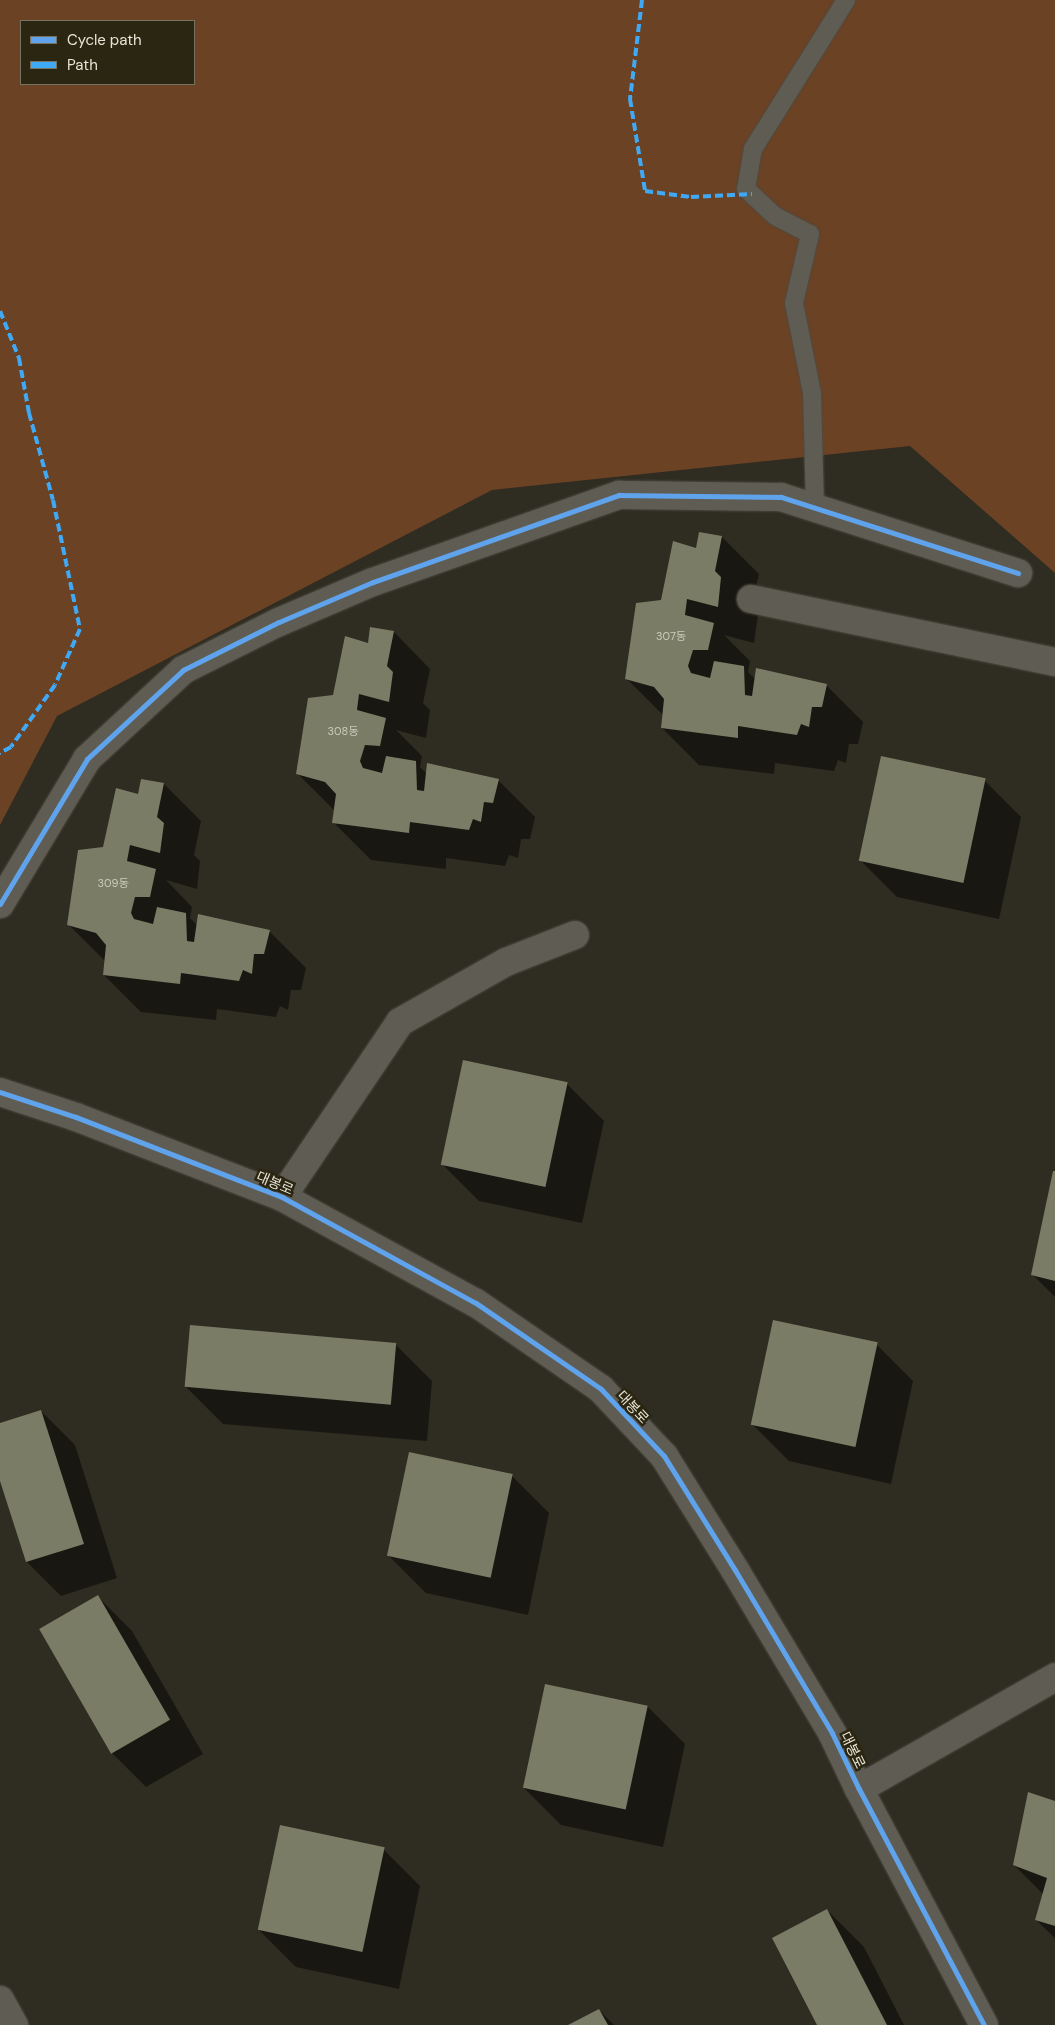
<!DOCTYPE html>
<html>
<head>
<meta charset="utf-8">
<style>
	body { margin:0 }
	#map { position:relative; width:1055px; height:2025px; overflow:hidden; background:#2f2c21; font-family:"DM Sans","Noto Sans KR",sans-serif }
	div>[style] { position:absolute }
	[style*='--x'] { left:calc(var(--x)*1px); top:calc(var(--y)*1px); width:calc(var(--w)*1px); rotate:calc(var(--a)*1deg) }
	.green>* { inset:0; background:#6c4224 }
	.shadow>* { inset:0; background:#0007 }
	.building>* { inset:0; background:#7a7c66; transform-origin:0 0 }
	.roads { filter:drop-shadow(0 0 1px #4d4a40) drop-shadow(0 0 1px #4d4a40) }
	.service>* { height:18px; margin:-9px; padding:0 9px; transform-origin:9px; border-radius:9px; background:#5e5c53 }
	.minor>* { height:28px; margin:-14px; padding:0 14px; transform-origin:14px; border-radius:14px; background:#5e5c53 }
	.tertiary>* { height:28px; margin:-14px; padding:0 14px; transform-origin:14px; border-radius:14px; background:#5e5c53 }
	.quiet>* { height:4px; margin-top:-2px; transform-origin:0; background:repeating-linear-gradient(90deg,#3fa9f5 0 8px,transparent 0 12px) }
	.cycleway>* { height:5px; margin:-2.5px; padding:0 2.5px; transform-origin:2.5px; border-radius:2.5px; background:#60a3ed }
	span { translate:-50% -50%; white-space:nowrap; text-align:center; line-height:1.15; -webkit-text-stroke:5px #2b2611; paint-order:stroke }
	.number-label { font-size:11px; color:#cccbbb }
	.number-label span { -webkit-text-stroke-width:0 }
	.street-label { font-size:14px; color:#e7e5d7 }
	.legend { position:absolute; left:20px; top:20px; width:175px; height:65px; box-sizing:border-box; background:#2b2611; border:1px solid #767260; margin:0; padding:6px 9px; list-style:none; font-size:15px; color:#e7e5d7 }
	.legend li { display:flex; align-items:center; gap:10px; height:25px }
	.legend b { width:25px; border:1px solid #767260 }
</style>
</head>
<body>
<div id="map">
	<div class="green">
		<i style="clip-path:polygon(evenodd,0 0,1055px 0,1055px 573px,910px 446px,492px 490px,57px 716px,0 825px,0 0,21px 21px,194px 21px,194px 84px,21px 84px,21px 21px)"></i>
	</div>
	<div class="shadow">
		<i style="clip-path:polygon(722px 537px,759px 574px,751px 608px,758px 615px,754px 643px,724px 635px,750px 661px,748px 672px,755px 679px,826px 685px,863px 722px,858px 744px,849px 744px,846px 763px,838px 760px,834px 771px,775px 763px,774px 774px,699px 765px,662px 728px,663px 715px,626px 678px,662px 602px,697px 550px)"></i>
		<i style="clip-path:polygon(394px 632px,430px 669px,423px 703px,430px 710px,426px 738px,396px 730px,422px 756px,420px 767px,427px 774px,498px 780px,535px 817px,530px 839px,521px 839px,518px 858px,509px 855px,505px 866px,446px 858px,446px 869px,371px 860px,334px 823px,335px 811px,298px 774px,334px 697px,369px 645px)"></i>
		<i style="clip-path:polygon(984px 780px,1021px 817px,999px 919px,897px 897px,860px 860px)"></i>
		<i style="clip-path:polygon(164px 784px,201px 821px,194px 855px,200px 861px,197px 889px,166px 880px,192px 907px,190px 918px,198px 926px,269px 931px,306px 968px,301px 990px,291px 990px,288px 1010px,280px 1006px,276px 1017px,217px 1009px,216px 1020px,141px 1012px,104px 975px,106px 962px,69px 925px,104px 848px,139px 796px)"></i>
		<i style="clip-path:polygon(567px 1084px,604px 1121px,582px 1223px,479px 1201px,442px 1164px)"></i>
		<i style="clip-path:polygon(1055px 1173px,1055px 1297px,1033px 1275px)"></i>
		<i style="clip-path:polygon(395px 1344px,432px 1381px,427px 1441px,223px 1424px,186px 1387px)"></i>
		<i style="clip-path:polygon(876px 1344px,913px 1381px,891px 1484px,789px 1461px,752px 1424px)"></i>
		<i style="clip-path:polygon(41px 1411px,75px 1445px,117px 1578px,61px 1596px,27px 1562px,0 1477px,0 1424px)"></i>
		<i style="clip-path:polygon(512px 1476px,549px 1513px,528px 1615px,426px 1593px,389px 1556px)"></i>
		<i style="clip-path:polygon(98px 1597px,132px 1631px,203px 1754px,146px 1787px,112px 1753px,41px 1629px)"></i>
		<i style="clip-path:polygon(545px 1685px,648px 1707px,685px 1744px,663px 1847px,561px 1825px,524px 1788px)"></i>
		<i style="clip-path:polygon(1055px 1802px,1055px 1938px,1036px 1920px,1044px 1895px,1014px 1865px)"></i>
		<i style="clip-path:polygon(383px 1849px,420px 1886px,399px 1989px,296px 1967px,259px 1930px)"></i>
		<i style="clip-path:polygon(827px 1910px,864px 1947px,904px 2025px,819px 2025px)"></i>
		<i style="clip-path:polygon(599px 2010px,614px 2025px,571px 2025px)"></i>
	</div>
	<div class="building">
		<i style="clip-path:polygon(699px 532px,722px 536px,715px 571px,721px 577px,718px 607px,687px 599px,685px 615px,714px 623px,708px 650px,693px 650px,688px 666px,691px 673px,710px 678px,714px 661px,744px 666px,745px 695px,752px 696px,756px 668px,827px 684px,822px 707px,812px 707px,809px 727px,801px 724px,797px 735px,738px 726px,738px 738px,661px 728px,664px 699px,654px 687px,625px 679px,636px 603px,661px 600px,673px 541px,696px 548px)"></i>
		<i style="clip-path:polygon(370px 627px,394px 631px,387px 666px,393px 672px,389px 702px,359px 694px,357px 710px,386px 718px,380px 746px,365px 745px,360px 761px,363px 768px,382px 773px,386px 756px,416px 761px,417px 790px,424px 791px,427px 763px,499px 779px,493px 803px,484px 802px,481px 822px,473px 819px,469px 830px,410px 822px,409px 833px,332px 823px,336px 794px,325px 782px,296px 774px,308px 698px,333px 695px,345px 636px,368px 643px)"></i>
		<i style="left:881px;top:756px;width:107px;height:107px;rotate:12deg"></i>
		<i style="clip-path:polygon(141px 779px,164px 783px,157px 817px,164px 823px,160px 853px,130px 845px,127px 861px,156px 869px,150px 897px,135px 897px,131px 913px,134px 919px,153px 924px,157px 907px,186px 913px,187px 941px,194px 942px,198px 914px,270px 930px,264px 954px,254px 954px,252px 974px,243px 970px,239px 981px,181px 973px,180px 984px,103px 975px,106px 945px,96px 933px,67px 925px,78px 850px,103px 847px,116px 788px,138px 794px)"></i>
		<i style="left:463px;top:1060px;width:107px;height:107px;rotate:12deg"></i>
		<i style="clip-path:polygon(1053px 1171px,1055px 1171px,1055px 1281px,1031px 1275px)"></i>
		<i style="left:773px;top:1320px;width:107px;height:107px;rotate:12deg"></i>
		<i style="left:190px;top:1325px;width:207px;height:62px;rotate:5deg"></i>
		<i style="clip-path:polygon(41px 1410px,84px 1544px,26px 1562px,0 1481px,0 1423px)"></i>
		<i style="left:409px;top:1452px;width:106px;height:106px;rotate:12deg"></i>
		<i style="left:98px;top:1595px;width:144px;height:68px;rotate:60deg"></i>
		<i style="left:545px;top:1684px;width:105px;height:106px;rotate:12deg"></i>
		<i style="clip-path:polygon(1028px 1792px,1055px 1801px,1055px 1926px,1035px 1920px,1047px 1878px,1013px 1865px)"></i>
		<i style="left:280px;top:1825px;width:107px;height:107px;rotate:12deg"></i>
		<i style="clip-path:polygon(827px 1909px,887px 2025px,817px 2025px,772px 1938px)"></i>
		<i style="clip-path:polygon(599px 2009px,608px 2025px,568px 2025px)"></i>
	</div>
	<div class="roads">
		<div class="service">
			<i style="--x:815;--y:508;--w:115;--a:-91.5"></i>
			<i style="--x:812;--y:393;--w:92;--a:-101.3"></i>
			<i style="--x:794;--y:303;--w:71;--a:-76.9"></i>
			<i style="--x:810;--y:234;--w:39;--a:-153"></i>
			<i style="--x:775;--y:216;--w:40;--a:-137"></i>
			<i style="--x:746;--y:189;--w:41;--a:-80.1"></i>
			<i style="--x:753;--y:149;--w:176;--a:-58"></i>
		</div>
		<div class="minor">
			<i style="--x:751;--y:599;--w:310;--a:11.7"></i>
			<i style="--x:0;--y:904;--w:169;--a:-59"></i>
			<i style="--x:87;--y:759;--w:131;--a:-42.8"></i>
			<i style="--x:183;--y:670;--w:107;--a:-26.6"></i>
			<i style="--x:279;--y:622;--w:102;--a:-23.1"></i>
			<i style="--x:373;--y:582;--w:261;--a:-19.5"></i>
			<i style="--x:619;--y:495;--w:162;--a:0.7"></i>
			<i style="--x:781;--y:497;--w:249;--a:17.8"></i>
			<i style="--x:0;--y:1092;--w:80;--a:18.2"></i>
			<i style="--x:76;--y:1117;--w:221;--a:21.2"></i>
			<i style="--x:282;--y:1197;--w:221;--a:28.7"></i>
			<i style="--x:476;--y:1303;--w:152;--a:34.5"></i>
			<i style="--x:601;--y:1389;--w:92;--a:46.8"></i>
			<i style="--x:664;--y:1456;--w:134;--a:58.1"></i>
			<i style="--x:735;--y:1570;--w:190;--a:59.2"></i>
			<i style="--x:832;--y:1733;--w:62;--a:64.3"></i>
			<i style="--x:859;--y:1789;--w:267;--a:62.1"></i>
			<i style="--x:282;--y:1197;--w:211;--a:-56"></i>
			<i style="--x:400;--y:1022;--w:122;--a:-29.5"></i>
			<i style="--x:506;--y:962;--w:74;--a:-21.4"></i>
			<i style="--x:859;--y:1789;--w:226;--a:-29.7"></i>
		</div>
		<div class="tertiary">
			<i style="--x:0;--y:2000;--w:29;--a:61"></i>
		</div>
	</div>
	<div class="quiet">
		<i style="--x:642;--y:0;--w:100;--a:96.9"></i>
		<i style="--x:630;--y:99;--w:93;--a:80.7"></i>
		<i style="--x:645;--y:191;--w:46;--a:7.4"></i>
		<i style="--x:691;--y:197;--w:61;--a:-2.8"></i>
		<i style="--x:0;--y:311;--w:51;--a:68"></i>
		<i style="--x:19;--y:358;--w:56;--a:79.7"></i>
		<i style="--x:29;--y:413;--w:90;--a:74.6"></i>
		<i style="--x:53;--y:500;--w:132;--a:78.2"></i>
		<i style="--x:80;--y:629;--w:61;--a:114.1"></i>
		<i style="--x:55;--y:685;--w:76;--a:125.4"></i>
		<i style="--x:11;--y:747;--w:13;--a:151"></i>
	</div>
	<div class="cycleway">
		<i style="--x:0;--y:904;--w:169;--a:-59"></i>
		<i style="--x:87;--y:759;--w:131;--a:-42.8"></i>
		<i style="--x:183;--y:670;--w:107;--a:-26.6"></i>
		<i style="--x:279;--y:622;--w:102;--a:-23.1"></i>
		<i style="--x:373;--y:582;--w:261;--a:-19.5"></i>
		<i style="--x:619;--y:495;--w:162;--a:0.7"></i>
		<i style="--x:781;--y:497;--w:249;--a:17.8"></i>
		<i style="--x:0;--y:1092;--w:80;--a:18.2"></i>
		<i style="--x:76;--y:1117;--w:221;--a:21.2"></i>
		<i style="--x:282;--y:1197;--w:221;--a:28.7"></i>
		<i style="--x:476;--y:1303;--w:152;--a:34.5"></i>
		<i style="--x:601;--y:1389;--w:92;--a:46.8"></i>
		<i style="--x:664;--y:1456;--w:134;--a:58.1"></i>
		<i style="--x:735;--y:1570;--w:190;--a:59.2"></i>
		<i style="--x:832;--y:1733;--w:62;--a:64.3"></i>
		<i style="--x:859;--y:1789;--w:267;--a:62.1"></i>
	</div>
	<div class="number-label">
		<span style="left:671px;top:636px">307동</span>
		<span style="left:343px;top:731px">308동</span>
		<span style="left:113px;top:883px">309동</span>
	</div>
	<div class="street-label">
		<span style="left:275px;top:1183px;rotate:23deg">대봉로</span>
		<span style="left:633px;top:1407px;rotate:47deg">대봉로</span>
		<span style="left:853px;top:1750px;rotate:64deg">대봉로</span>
	</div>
	<ul class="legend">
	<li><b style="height:6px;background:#60a3ed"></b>Cycle path</li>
	<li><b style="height:6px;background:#3fa9f5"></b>Path</li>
	</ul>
</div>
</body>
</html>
